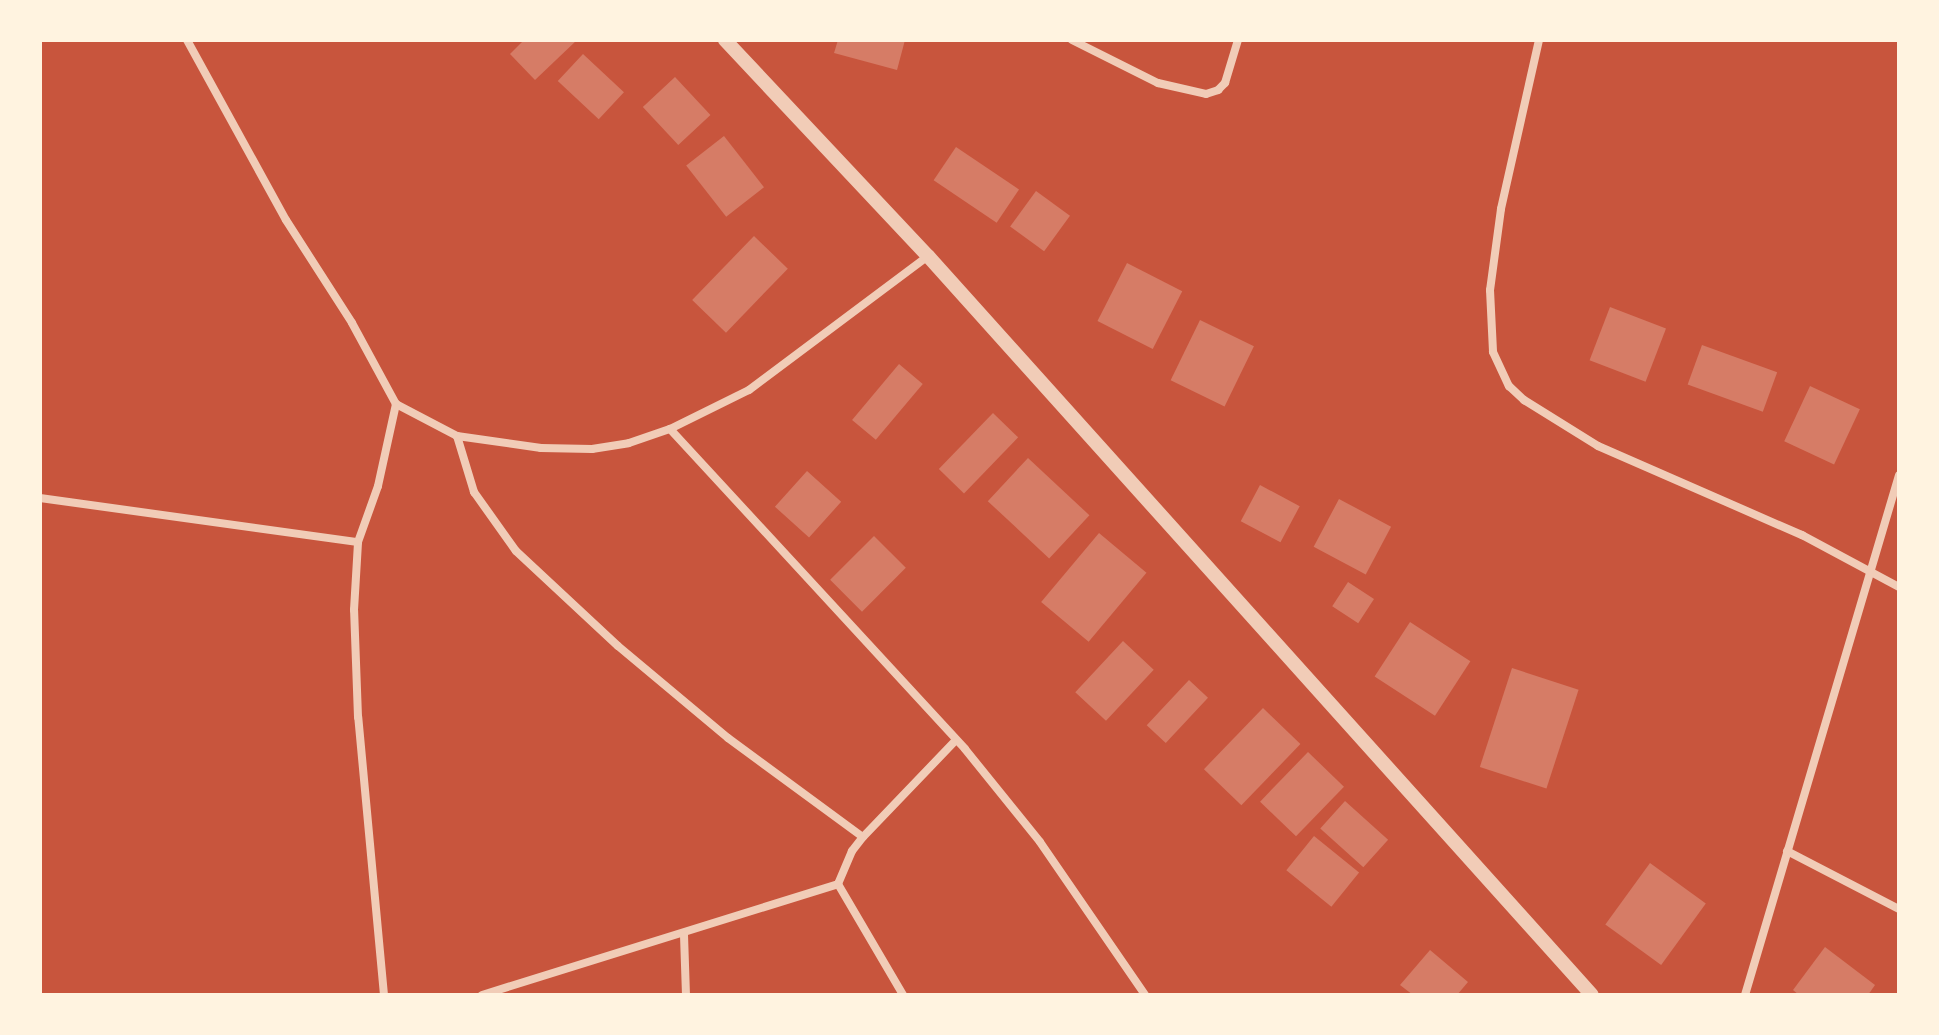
<!DOCTYPE html>
<html>
<head>
<meta charset="utf-8">
<style>
	body { margin:0 }
	#map { position:relative; width:1939px; height:1035px; overflow:hidden; background:#c8553d; font-family:"Space Grotesk",sans-serif }
	div>[style] { position:absolute }
	[style*='--x'] { left:calc(var(--x)*1px); top:calc(var(--y)*1px); width:calc(var(--w)*1px); rotate:calc(var(--a)*1deg) }
	.building>* { inset:0; background:#d67c66; transform-origin:0 0 }
	.minor>* { height:8px; margin:-4px; padding:0 4px; transform-origin:4px; border-radius:4px; background:#f1ccb7 }
	.tertiary>* { height:14px; margin:-7px; padding:0 7px; transform-origin:7px; border-radius:7px; background:#f1ccb7 }
	span { translate:-50% -50%; white-space:nowrap; text-align:center; line-height:1.15; -webkit-text-stroke:6px #fff3e0; paint-order:stroke }
	.frame { position:absolute; inset:0; border:42px solid #fff3e0; pointer-events:none }
</style>
</head>
<body>
<div id="map">
	<div class="building">
		<i style="clip-path:polygon(524px 40px,577px 40px,535px 80px,510px 54px)"></i>
		<i style="clip-path:polygon(838px 40px,905px 40px,897px 70px,834px 53px)"></i>
		<i style="left:583px;top:54px;width:56px;height:37px;rotate:43deg"></i>
		<i style="left:675px;top:77px;width:52px;height:44px;rotate:47deg"></i>
		<i style="left:724px;top:136px;width:65px;height:48px;rotate:52deg"></i>
		<i style="left:956px;top:147px;width:76px;height:40px;rotate:34deg"></i>
		<i style="left:1036px;top:191px;width:42px;height:44px;rotate:36deg"></i>
		<i style="left:754px;top:236px;width:47px;height:89px;rotate:44deg"></i>
		<i style="left:1127px;top:263px;width:62px;height:65px;rotate:27deg"></i>
		<i style="left:1610px;top:307px;width:60px;height:57px;rotate:21deg"></i>
		<i style="left:1200px;top:320px;width:60px;height:67px;rotate:26deg"></i>
		<i style="left:1702px;top:345px;width:80px;height:42px;rotate:20deg"></i>
		<i style="left:899px;top:364px;width:31px;height:73px;rotate:40deg"></i>
		<i style="left:1810px;top:386px;width:55px;height:61px;rotate:25deg"></i>
		<i style="left:993px;top:413px;width:35px;height:78px;rotate:44deg"></i>
		<i style="left:1028px;top:458px;width:84px;height:59px;rotate:43deg"></i>
		<i style="left:807px;top:471px;width:46px;height:48px;rotate:42deg"></i>
		<i style="left:1260px;top:485px;width:45px;height:41px;rotate:28deg"></i>
		<i style="left:1339px;top:499px;width:59px;height:54px;rotate:28deg"></i>
		<i style="left:1099px;top:533px;width:62px;height:90px;rotate:40deg"></i>
		<i style="left:874px;top:536px;width:45px;height:62px;rotate:45deg"></i>
		<i style="left:1348px;top:582px;width:31px;height:29px;rotate:33deg"></i>
		<i style="left:1410px;top:622px;width:72px;height:65px;rotate:33deg"></i>
		<i style="left:1123px;top:641px;width:42px;height:70px;rotate:43deg"></i>
		<i style="left:1512px;top:668px;width:70px;height:104px;rotate:18deg"></i>
		<i style="left:1189px;top:680px;width:26px;height:62px;rotate:43deg"></i>
		<i style="left:1263px;top:708px;width:52px;height:85px;rotate:44deg"></i>
		<i style="left:1308px;top:752px;width:50px;height:69px;rotate:44deg"></i>
		<i style="left:1345px;top:801px;width:58px;height:37px;rotate:42deg"></i>
		<i style="left:1314px;top:836px;width:58px;height:44px;rotate:39deg"></i>
		<i style="left:1650px;top:863px;width:69px;height:76px;rotate:36deg"></i>
		<i style="clip-path:polygon(1825px 947px,1875px 985px,1868px 995px,1799px 995px,1793px 990px)"></i>
		<i style="clip-path:polygon(1430px 950px,1468px 982px,1457px 995px,1413px 995px,1400px 985px)"></i>
	</div>
	<div class="minor">
		<i style="--x:187;--y:40;--w:205;--a:61.2"></i>
		<i style="--x:286;--y:220;--w:122;--a:57.3"></i>
		<i style="--x:352;--y:323;--w:92;--a:61.5"></i>
		<i style="--x:396;--y:404;--w:69;--a:27.7"></i>
		<i style="--x:457;--y:436;--w:85;--a:8.1"></i>
		<i style="--x:541;--y:448;--w:51;--a:1.1"></i>
		<i style="--x:592;--y:449;--w:37;--a:-9"></i>
		<i style="--x:629;--y:443;--w:43;--a:-18.9"></i>
		<i style="--x:670;--y:429;--w:88;--a:-26.3"></i>
		<i style="--x:749;--y:390;--w:224;--a:-36.8"></i>
		<i style="--x:1072;--y:40;--w:96;--a:26.6"></i>
		<i style="--x:1158;--y:83;--w:49;--a:12.9"></i>
		<i style="--x:1206;--y:94;--w:13;--a:-18"></i>
		<i style="--x:1218;--y:90;--w:10;--a:-45"></i>
		<i style="--x:1225;--y:83;--w:45;--a:-73.2"></i>
		<i style="--x:1539;--y:40;--w:173;--a:102.7"></i>
		<i style="--x:1501;--y:209;--w:82;--a:97.7"></i>
		<i style="--x:1490;--y:290;--w:62;--a:87.2"></i>
		<i style="--x:1493;--y:352;--w:38;--a:65"></i>
		<i style="--x:1509;--y:386;--w:21;--a:43"></i>
		<i style="--x:1524;--y:400;--w:87;--a:31.9"></i>
		<i style="--x:1598;--y:446;--w:223;--a:23.6"></i>
		<i style="--x:1802;--y:535;--w:110;--a:28.2"></i>
		<i style="--x:670;--y:429;--w:435;--a:47.3"></i>
		<i style="--x:965;--y:749;--w:119;--a:51.1"></i>
		<i style="--x:1040;--y:842;--w:186;--a:55.5"></i>
		<i style="--x:457;--y:436;--w:59;--a:73.1"></i>
		<i style="--x:474;--y:492;--w:72;--a:54.6"></i>
		<i style="--x:516;--y:551;--w:139;--a:43"></i>
		<i style="--x:618;--y:646;--w:143;--a:39.9"></i>
		<i style="--x:728;--y:738;--w:167;--a:36.3"></i>
		<i style="--x:40;--y:498;--w:321;--a:7.9"></i>
		<i style="--x:1787;--y:851;--w:126;--a:27.4"></i>
		<i style="--x:838;--y:884;--w:36;--a:-67"></i>
		<i style="--x:852;--y:851;--w:18;--a:-52"></i>
		<i style="--x:863;--y:837;--w:134;--a:-46.2"></i>
		<i style="--x:684;--y:935;--w:60;--a:88.1"></i>
		<i style="--x:384;--y:995;--w:279;--a:-95.3"></i>
		<i style="--x:358;--y:717;--w:107;--a:-92.1"></i>
		<i style="--x:354;--y:610;--w:68;--a:-86.6"></i>
		<i style="--x:358;--y:542;--w:59;--a:-70.3"></i>
		<i style="--x:378;--y:486;--w:84;--a:-77.6"></i>
		<i style="--x:482;--y:995;--w:373;--a:-17.3"></i>
		<i style="--x:838;--y:884;--w:129;--a:59.6"></i>
		<i style="--x:1745;--y:995;--w:542;--a:-73.5"></i>
	</div>
	<div class="tertiary">
		<i style="--x:725;--y:40;--w:296;--a:46.8"></i>
		<i style="--x:928;--y:256;--w:993;--a:48.06"></i>
	</div>
	<div class="frame"></div>
</div>
</body>
</html>
